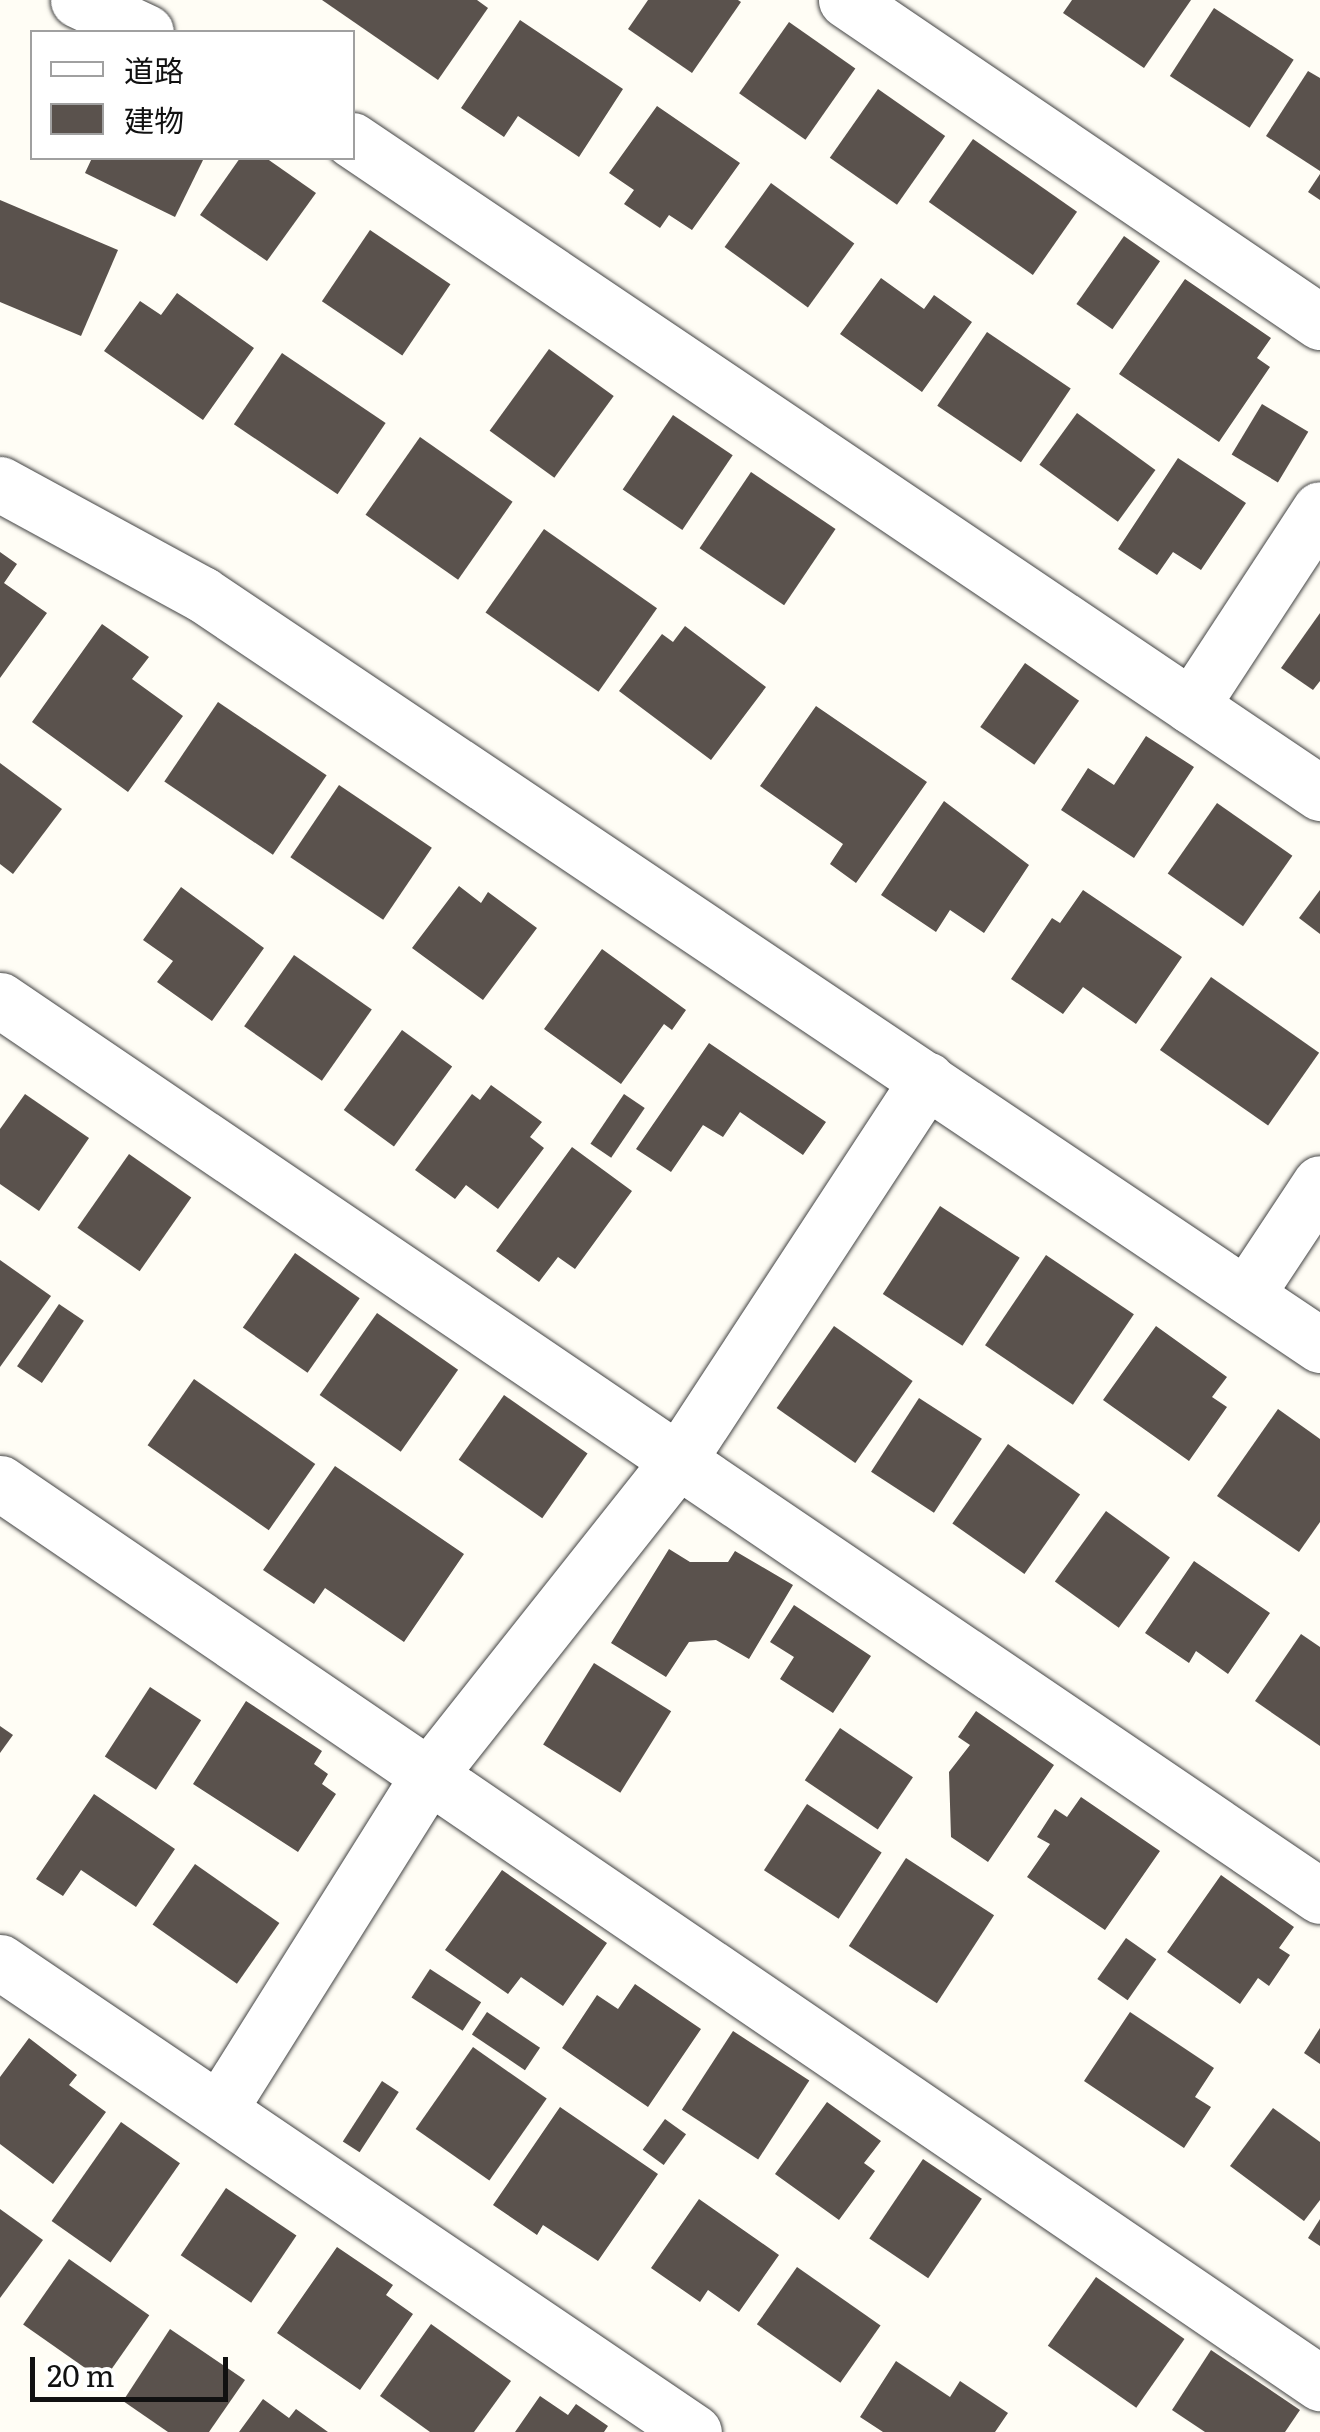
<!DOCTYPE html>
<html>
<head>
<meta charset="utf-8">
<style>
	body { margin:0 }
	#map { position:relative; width:1320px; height:2432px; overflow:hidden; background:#fffdf5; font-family:Literata,"Noto Sans JP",serif }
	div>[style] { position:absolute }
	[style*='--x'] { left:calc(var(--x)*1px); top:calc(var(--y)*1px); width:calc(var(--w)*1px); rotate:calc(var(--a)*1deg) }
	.building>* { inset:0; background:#5a524d; transform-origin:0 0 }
	.roads { filter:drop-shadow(0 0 2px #444) drop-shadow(0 0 2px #444) }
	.minor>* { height:55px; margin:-27.5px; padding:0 27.5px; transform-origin:27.5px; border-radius:27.5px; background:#fff }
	span { translate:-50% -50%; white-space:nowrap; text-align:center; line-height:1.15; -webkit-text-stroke:10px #fff; paint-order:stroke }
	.legend { position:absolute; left:30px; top:30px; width:325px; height:130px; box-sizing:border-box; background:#fff; border:2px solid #a0a0a0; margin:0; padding:12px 18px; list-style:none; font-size:30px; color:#111 }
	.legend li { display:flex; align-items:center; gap:20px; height:50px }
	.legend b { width:50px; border:2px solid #a0a0a0 }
	.scale { position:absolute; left:30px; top:2357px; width:198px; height:45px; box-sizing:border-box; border:5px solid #111; border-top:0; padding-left:12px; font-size:30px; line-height:35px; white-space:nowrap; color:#111; -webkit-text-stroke:8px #fff; paint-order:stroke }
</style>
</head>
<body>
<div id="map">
	<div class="building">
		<i style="clip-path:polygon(322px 0,477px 0,488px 8px,438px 80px)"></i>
		<i style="clip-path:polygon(648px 0,738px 0,741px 2px,692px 73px,628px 29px)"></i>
		<i style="clip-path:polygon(1072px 0,1191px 0,1144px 68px,1063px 13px)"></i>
		<i style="left:1214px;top:8px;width:95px;height:81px;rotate:33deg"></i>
		<i style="clip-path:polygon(520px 20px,623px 89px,579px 157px,518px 116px,504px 137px,461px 108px)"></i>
		<i style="left:789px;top:22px;width:81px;height:87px;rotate:35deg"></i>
		<i style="clip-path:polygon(1308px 71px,1320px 78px,1320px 171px,1266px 136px)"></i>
		<i style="left:878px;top:89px;width:82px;height:84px;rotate:35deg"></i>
		<i style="clip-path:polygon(657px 106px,740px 163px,692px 230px,669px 215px,660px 228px,624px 204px,634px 190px,609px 173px)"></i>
		<i style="left:973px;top:139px;width:127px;height:77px;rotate:35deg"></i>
		<i style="clip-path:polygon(92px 158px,204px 158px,175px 217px,85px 173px)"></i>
		<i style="clip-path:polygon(240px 158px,266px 158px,316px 193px,267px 261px,200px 215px)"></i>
		<i style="clip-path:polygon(1320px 174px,1320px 200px,1308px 192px)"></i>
		<i style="left:771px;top:183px;width:103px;height:79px;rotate:36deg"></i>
		<i style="clip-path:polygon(0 200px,118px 250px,81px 336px,0 302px)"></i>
		<i style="left:370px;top:230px;width:97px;height:86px;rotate:34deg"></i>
		<i style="left:1124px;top:236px;width:44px;height:83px;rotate:35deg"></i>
		<i style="clip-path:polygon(881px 278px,924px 309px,934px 295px,972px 322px,922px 392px,840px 334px)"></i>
		<i style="clip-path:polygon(1185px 279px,1271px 338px,1257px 358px,1270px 367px,1219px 442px,1119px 374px)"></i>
		<i style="clip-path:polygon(177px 293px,254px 348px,203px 420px,104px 351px,140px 301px,161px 315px)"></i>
		<i style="left:987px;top:332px;width:101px;height:89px;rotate:34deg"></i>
		<i style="left:549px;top:349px;width:80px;height:101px;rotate:36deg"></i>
		<i style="left:282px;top:353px;width:125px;height:86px;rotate:34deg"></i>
		<i style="left:1262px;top:404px;width:54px;height:59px;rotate:31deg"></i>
		<i style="left:1077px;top:413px;width:97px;height:64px;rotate:36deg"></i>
		<i style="left:673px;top:415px;width:72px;height:90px;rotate:34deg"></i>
		<i style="left:420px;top:437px;width:113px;height:95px;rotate:35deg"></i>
		<i style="clip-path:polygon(1178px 458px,1246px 503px,1201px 570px,1173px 552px,1157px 575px,1118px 549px)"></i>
		<i style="left:751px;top:472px;width:102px;height:92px;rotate:34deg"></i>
		<i style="left:544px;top:529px;width:138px;height:102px;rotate:35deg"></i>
		<i style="clip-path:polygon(0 552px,17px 564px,4px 583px,47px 613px,0 678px)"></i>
		<i style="clip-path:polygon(1320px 613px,1320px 681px,1313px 690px,1281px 668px)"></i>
		<i style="clip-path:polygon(102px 624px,149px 657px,132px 679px,183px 716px,128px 792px,32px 722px)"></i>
		<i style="clip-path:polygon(685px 626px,766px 687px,711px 760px,619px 691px,662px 634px,673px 642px)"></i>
		<i style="left:1025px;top:663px;width:66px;height:78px;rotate:35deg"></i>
		<i style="left:218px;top:702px;width:131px;height:96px;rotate:34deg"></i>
		<i style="clip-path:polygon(816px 706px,927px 782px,856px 883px,830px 864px,843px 844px,760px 786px)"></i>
		<i style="clip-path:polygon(1146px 736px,1194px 767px,1134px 858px,1061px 810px,1088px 768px,1114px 785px)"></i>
		<i style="clip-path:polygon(0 763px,62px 809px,13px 874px,0 864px)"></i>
		<i style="left:339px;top:785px;width:112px;height:87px;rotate:34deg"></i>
		<i style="clip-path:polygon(944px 801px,1029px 865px,984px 933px,950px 910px,936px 932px,881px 895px)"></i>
		<i style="left:1217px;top:803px;width:92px;height:86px;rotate:35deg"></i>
		<i style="clip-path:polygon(459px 886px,481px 903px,488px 892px,537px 928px,483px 1000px,412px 948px)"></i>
		<i style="clip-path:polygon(181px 887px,264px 948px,212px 1021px,157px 982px,173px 961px,143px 940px)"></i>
		<i style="clip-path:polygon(1083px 890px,1182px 957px,1136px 1024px,1083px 987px,1063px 1014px,1011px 979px,1052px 918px,1060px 923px)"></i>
		<i style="clip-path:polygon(1320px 890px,1320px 934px,1299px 918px)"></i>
		<i style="clip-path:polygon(602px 949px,686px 1010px,672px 1030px,664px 1024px,621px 1084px,544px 1029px)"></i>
		<i style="left:294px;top:955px;width:95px;height:87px;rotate:35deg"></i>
		<i style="left:1211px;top:977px;width:132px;height:89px;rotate:35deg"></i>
		<i style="left:402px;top:1030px;width:62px;height:99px;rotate:36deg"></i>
		<i style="clip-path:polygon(709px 1043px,826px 1122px,803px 1155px,740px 1112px,723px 1137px,703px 1125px,671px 1172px,636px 1149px)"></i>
		<i style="clip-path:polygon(491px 1085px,542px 1122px,530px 1137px,544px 1148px,498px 1209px,466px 1185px,455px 1199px,415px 1170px,472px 1094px,480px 1100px)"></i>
		<i style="clip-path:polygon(25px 1094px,89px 1138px,39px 1211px,0 1184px,0 1129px)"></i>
		<i style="left:624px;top:1094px;width:25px;height:60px;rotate:34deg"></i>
		<i style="clip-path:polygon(572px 1147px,632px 1191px,575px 1269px,558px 1257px,539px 1282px,496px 1251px)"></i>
		<i style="left:129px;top:1154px;width:76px;height:90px;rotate:35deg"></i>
		<i style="left:940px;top:1206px;width:95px;height:105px;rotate:33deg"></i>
		<i style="left:295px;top:1253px;width:79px;height:91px;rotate:35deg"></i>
		<i style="left:1046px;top:1255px;width:106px;height:109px;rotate:34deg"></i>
		<i style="clip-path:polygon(0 1260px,51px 1296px,0 1367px)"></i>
		<i style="left:59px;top:1304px;width:30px;height:75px;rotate:34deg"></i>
		<i style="left:377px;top:1313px;width:99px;height:100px;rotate:35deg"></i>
		<i style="left:834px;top:1326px;width:96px;height:100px;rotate:35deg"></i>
		<i style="clip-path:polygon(1156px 1326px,1227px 1377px,1212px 1397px,1227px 1407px,1189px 1461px,1103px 1400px)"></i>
		<i style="left:194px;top:1379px;width:148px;height:81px;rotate:35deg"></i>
		<i style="left:504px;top:1395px;width:102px;height:79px;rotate:35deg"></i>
		<i style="left:919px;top:1398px;width:75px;height:88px;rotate:33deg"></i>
		<i style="clip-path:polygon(1278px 1409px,1320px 1439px,1320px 1522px,1299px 1552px,1217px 1496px)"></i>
		<i style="left:1008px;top:1444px;width:88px;height:97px;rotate:35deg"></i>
		<i style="clip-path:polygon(335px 1466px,464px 1554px,404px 1642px,325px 1588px,314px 1604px,263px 1570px)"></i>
		<i style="left:1106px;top:1511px;width:79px;height:87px;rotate:36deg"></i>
		<i style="clip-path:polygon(669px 1549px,690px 1562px,728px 1562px,735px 1551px,793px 1585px,749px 1659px,716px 1640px,689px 1642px,666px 1677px,611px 1643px)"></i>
		<i style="clip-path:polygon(1194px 1561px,1270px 1613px,1228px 1674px,1196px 1651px,1189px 1663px,1145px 1633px)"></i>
		<i style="clip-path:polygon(794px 1605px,871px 1656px,833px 1713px,780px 1679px,794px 1657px,770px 1642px)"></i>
		<i style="clip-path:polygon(1301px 1634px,1320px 1647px,1320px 1746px,1255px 1701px)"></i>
		<i style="left:594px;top:1663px;width:91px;height:96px;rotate:32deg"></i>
		<i style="left:150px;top:1687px;width:61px;height:83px;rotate:33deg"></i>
		<i style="clip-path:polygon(246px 1701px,322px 1751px,314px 1764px,328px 1774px,322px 1784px,336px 1794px,298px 1852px,193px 1784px)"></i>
		<i style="clip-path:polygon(976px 1711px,1054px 1765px,988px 1862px,951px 1837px,949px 1772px,970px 1745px,958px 1737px)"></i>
		<i style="clip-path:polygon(0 1726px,13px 1735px,0 1753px)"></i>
		<i style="left:840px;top:1728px;width:88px;height:63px;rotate:34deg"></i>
		<i style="clip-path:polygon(94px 1794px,175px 1849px,136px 1907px,81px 1870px,63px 1896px,36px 1879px)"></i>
		<i style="clip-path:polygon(1081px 1797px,1160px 1851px,1105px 1930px,1027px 1877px,1050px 1844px,1037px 1837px,1055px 1809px,1067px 1817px)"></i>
		<i style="left:807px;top:1804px;width:89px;height:79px;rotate:33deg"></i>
		<i style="left:906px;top:1858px;width:105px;height:105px;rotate:33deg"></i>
		<i style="left:195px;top:1864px;width:103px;height:74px;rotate:35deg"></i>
		<i style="clip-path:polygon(502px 1870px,607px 1943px,563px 2006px,521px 1977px,508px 1994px,445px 1950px)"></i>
		<i style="clip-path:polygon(1221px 1875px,1294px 1927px,1279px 1948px,1290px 1955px,1269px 1986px,1258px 1978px,1240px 2004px,1167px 1952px)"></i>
		<i style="left:1126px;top:1938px;width:37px;height:50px;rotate:35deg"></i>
		<i style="left:430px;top:1969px;width:61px;height:34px;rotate:33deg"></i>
		<i style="clip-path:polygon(635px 1984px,701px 2029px,648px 2107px,562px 2048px,597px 1995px,618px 2009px)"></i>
		<i style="left:487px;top:2012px;width:64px;height:27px;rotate:34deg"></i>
		<i style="clip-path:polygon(1130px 2012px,1214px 2068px,1195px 2097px,1211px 2107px,1184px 2148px,1084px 2081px)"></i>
		<i style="clip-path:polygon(1320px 2028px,1320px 2064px,1304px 2053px)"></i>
		<i style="left:733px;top:2031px;width:91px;height:94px;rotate:33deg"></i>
		<i style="clip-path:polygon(29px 2038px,77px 2075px,69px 2085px,106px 2112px,53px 2184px,0 2144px,0 2077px)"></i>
		<i style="left:473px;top:2047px;width:90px;height:100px;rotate:35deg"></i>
		<i style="left:382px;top:2081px;width:20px;height:72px;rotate:33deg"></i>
		<i style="clip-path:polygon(827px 2102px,881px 2141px,864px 2163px,875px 2171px,839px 2220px,775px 2174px)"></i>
		<i style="clip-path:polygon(560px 2107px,658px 2174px,598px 2261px,543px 2225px,537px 2235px,493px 2205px)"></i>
		<i style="clip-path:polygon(1273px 2108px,1320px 2142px,1320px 2200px,1304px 2221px,1230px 2166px)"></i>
		<i style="left:665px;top:2119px;width:26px;height:38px;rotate:36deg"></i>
		<i style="left:121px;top:2122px;width:72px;height:121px;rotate:35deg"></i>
		<i style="left:923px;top:2159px;width:71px;height:96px;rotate:34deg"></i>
		<i style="left:226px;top:2188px;width:85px;height:81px;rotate:34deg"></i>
		<i style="clip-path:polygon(699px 2199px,779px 2255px,739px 2312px,708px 2290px,700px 2302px,651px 2268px)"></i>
		<i style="clip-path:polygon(0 2209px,43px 2240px,0 2298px)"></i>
		<i style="clip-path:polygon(1320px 2219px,1320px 2246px,1308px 2238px)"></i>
		<i style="clip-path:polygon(337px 2247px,393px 2285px,386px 2295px,413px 2314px,360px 2390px,277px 2333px)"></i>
		<i style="left:69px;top:2259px;width:98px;height:80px;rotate:35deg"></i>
		<i style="left:797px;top:2267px;width:102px;height:70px;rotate:35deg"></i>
		<i style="left:1096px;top:2277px;width:108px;height:84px;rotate:35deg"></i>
		<i style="clip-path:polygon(431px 2324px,511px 2381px,474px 2432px,430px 2432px,380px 2396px)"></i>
		<i style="clip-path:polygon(170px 2329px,245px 2380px,209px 2432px,168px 2432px,123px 2401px)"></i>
		<i style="clip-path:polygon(1211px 2350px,1300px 2410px,1285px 2432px,1205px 2432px,1172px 2410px)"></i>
		<i style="clip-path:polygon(896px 2361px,950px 2397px,960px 2381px,1008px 2413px,995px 2432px,883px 2432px,860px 2417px)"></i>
		<i style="clip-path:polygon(540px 2396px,568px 2415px,576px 2404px,608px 2426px,604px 2432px,515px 2432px)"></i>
		<i style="clip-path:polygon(263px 2399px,289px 2418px,296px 2409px,328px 2432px,239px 2432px)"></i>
	</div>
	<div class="roads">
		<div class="minor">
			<i style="--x:78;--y:0;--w:75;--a:25.2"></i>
			<i style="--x:846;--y:0;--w:573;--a:34.19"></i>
			<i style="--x:352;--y:140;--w:1168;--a:34"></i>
			<i style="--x:0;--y:484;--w:230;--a:28.6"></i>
			<i style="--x:202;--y:594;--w:1347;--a:33.89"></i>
			<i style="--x:1191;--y:706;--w:235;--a:-56.8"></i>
			<i style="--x:0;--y:1000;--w:1595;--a:34.17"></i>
			<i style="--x:1246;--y:1295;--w:134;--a:-56.5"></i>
			<i style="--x:0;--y:1483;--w:1598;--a:34.29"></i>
			<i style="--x:0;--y:1962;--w:838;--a:34.11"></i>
			<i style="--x:220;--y:2108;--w:392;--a:-57.9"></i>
			<i style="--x:428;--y:1776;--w:401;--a:-51.6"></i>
			<i style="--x:677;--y:1462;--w:457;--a:-56.8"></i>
		</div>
	</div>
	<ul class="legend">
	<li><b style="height:12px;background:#fff"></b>道路</li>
	<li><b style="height:28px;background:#5a524d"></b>建物</li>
	</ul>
	<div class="scale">20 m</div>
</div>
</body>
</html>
